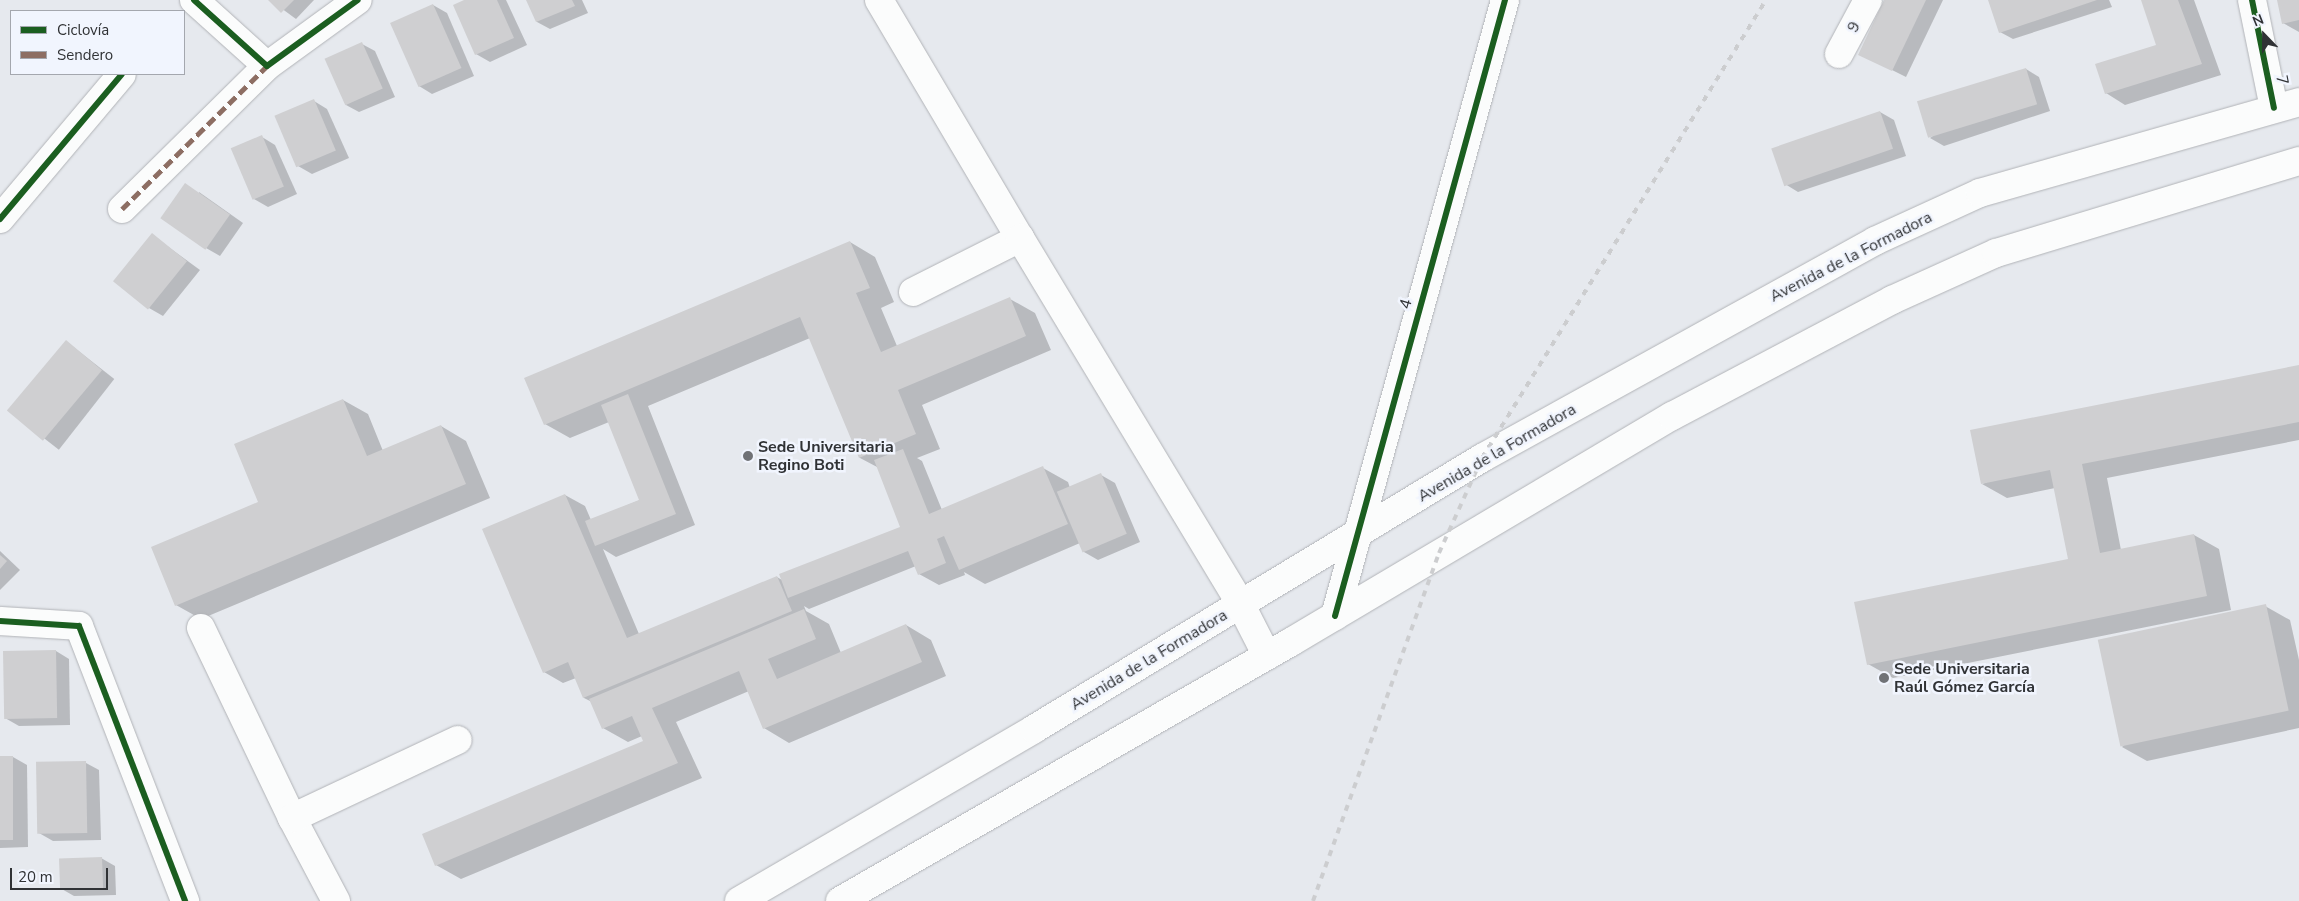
<!DOCTYPE html>
<html>
<head>
<meta charset="utf-8">
<style>
	body { margin:0 }
	#map { position:relative; width:2299px; height:901px; overflow:hidden; background:#e6e9ee; font-family:"Nunito Sans",sans-serif }
	div>[style] { position:absolute }
	[style*='--x'] { left:calc(var(--x)*1px); top:calc(var(--y)*1px); width:calc(var(--w)*1px); rotate:calc(var(--a)*1deg) }
	.shadow>* { inset:0; background:#0003; transform-origin:0 0 }
	.building>* { inset:0; background:#cfcfd1; transform-origin:0 0 }
	.roads { filter:drop-shadow(0 0 1px #b1b3b7) drop-shadow(0 0 1px #b1b3b7) }
	.minor>* { height:28px; margin:-14px; padding:0 14px; transform-origin:14px; border-radius:14px; background:#fbfcfc }
	.major>* { height:28px; margin:-14px; padding:0 14px; transform-origin:14px; border-radius:14px; background:#fbfcfc }
	.rail>* { height:4px; margin-top:-2px; transform-origin:0; background:repeating-linear-gradient(90deg,#cccdcf 0 6px,transparent 0 12px) }
	.quiet>* { height:5px; margin-top:-2.5px; transform-origin:0; background:repeating-linear-gradient(90deg,#8d6e63 0 10px,transparent 0 15px) }
	.cycleway>* { height:6px; margin:-3px; padding:0 3px; transform-origin:3px; border-radius:3px; background:#1b5e20 }
	.dots>* { width:14px; height:14px; translate:-50% -50%; box-sizing:border-box; border:2px solid #f1f5fe; border-radius:50% }
	span { translate:-50% -50%; white-space:nowrap; text-align:center; line-height:1.15; -webkit-text-stroke:5px #f1f5fe; paint-order:stroke }
	.street-label { font-size:16px; color:#303235 }
	.poi-label { font-size:16px; color:#303235; font-weight:700 }
	.left { translate:0 -50%; text-align:left }
	.legend { position:absolute; left:10px; top:10px; width:175px; height:65px; box-sizing:border-box; background:#f1f5fe; border:1px solid #a4a7ae; margin:0; padding:6px 9px; list-style:none; font-size:15px; color:#303235 }
	.legend li { display:flex; align-items:center; gap:10px; height:25px }
	.legend b { width:25px; border:1px solid #a4a7ae }
	.north { position:absolute; left:2239px; top:10px; width:50px; height:50px; -webkit-text-stroke:4px #f1f5fe; paint-order:stroke; rotate:338deg; font-size:14px; font-weight:700; line-height:20px; text-align:center; color:#303235 }
	.north::after { content:''; display:block; margin:auto; width:18px; height:22px; background:#303235; clip-path:polygon(50% 0,100% 100%,50% 72%,0 100%) }
	.scale { position:absolute; left:10px; top:868px; width:98px; height:22px; box-sizing:border-box; border:2px solid #303235; border-top:0; padding-left:6px; font-size:15px; line-height:18px; white-space:nowrap; color:#303235; -webkit-text-stroke:4px #f1f5fe; paint-order:stroke }
</style>
</head>
<body>
<div id="map">
	<div class="shadow">
		<i style="clip-path:polygon(270px 0,314px 0,296px 19px)"></i>
		<i style="clip-path:polygon(467px 0,506px 0,527px 45px,490px 62px,476px 54px)"></i>
		<i style="clip-path:polygon(527px 0,582px 0,588px 13px,550px 29px,537px 22px)"></i>
		<i style="clip-path:polygon(1885px 0,1943px 0,1906px 77px,1860px 54px)"></i>
		<i style="clip-path:polygon(1989px 0,2109px 0,2112px 7px,2013px 39px,2000px 32px)"></i>
		<i style="clip-path:polygon(2143px 0,2194px 0,2221px 75px,2125px 105px,2106px 93px,2158px 46px)"></i>
		<i style="clip-path:polygon(2278px 0,2299px 0,2299px 32px,2283px 23px)"></i>
		<i style="clip-path:polygon(433px 5px,447px 13px,474px 76px,432px 94px,419px 86px)"></i>
		<i style="clip-path:polygon(362px 44px,375px 51px,395px 97px,359px 112px,346px 105px)"></i>
		<i style="clip-path:polygon(2026px 69px,2039px 77px,2050px 111px,1944px 146px,1930px 138px)"></i>
		<i style="clip-path:polygon(314px 101px,327px 109px,349px 158px,312px 174px,298px 166px,277px 117px)"></i>
		<i style="clip-path:polygon(1880px 112px,1894px 120px,1906px 156px,1798px 192px,1785px 184px)"></i>
		<i style="clip-path:polygon(262px 137px,275px 145px,297px 194px,268px 207px,254px 199px)"></i>
		<i style="clip-path:polygon(199px 192px,243px 223px,220px 256px,206px 248px)"></i>
		<i style="clip-path:polygon(152px 235px,200px 270px,163px 316px,149px 308px)"></i>
		<i style="clip-path:polygon(evenodd,850px 242px,875px 257px,894px 302px,881px 308px,897px 346px,1010px 299px,1035px 313px,1051px 350px,922px 405px,940px 449px,917px 458px,922px 461px,942px 510px,1043px 468px,1068px 482px,1070px 488px,1101px 475px,1115px 483px,1140px 542px,1098px 560px,1084px 552px,1080px 543px,985px 584px,964px 572px,965px 575px,939px 585px,919px 574px,916px 566px,809px 609px,804px 606px,806px 611px,829px 624px,841px 653px,906px 625px,931px 640px,946px 676px,789px 743px,764px 728px,749px 691px,676px 722px,702px 778px,461px 879px,436px 865px,644px 742px,642px 736px,628px 742px,603px 728px,592px 702px,584px 698px,576px 678px,563px 683px,544px 672px,565px 495px,585px 506px,591px 520px,640px 500px,609px 422px,570px 438px,545px 424px,850px 242px,810px 338px,860px 458px,879px 468px,902px 527px,782px 580px,777px 577px,639px 634px,603px 549px,616px 557px,695px 525px,648px 406px,810px 338px)"></i>
		<i style="left:67px;top:342px;width:60px;height:90px;rotate:38deg"></i>
		<i style="clip-path:polygon(2299px 366px,2299px 440px,2107px 478px,2121px 550px,2194px 535px,2219px 549px,2231px 610px,1893px 678px,1868px 664px,2070px 560px,2055px 488px,2007px 498px,1982px 484px)"></i>
		<i style="clip-path:polygon(343px 400px,368px 414px,383px 451px,441px 426px,466px 441px,490px 498px,201px 619px,176px 605px)"></i>
		<i style="clip-path:polygon(0 551px,20px 570px,0 590px)"></i>
		<i style="clip-path:polygon(2265px 606px,2290px 620px,2299px 660px,2299px 728px,2147px 761px,2122px 747px)"></i>
		<i style="clip-path:polygon(56px 651px,69px 659px,70px 725px,19px 726px,5px 718px)"></i>
		<i style="clip-path:polygon(13px 757px,27px 765px,28px 847px,0 848px,0 758px)"></i>
		<i style="clip-path:polygon(86px 763px,99px 770px,101px 840px,53px 841px,39px 833px)"></i>
		<i style="clip-path:polygon(101px 858px,115px 866px,116px 895px,74px 896px,60px 888px)"></i>
	</div>
	<div class="building">
		<i style="clip-path:polygon(268px 0,294px 0,281px 13px)"></i>
		<i style="clip-path:polygon(464px 0,497px 0,514px 38px,475px 55px,453px 5px)"></i>
		<i style="clip-path:polygon(526px 0,572px 0,575px 6px,536px 22px)"></i>
		<i style="clip-path:polygon(1884px 0,1926px 0,1892px 71px,1858px 55px)"></i>
		<i style="clip-path:polygon(1988px 0,2097px 0,1999px 33px)"></i>
		<i style="clip-path:polygon(2141px 0,2178px 0,2202px 64px,2105px 94px,2095px 64px,2156px 45px)"></i>
		<i style="clip-path:polygon(2277px 0,2299px 0,2299px 20px,2282px 24px)"></i>
		<i style="left:433px;top:4px;width:70px;height:47px;rotate:66deg"></i>
		<i style="left:362px;top:42px;width:51px;height:41px;rotate:66deg"></i>
		<i style="left:2026px;top:68px;width:38px;height:114px;rotate:73deg"></i>
		<i style="left:314px;top:99px;width:56px;height:43px;rotate:67deg"></i>
		<i style="left:1880px;top:111px;width:40px;height:115px;rotate:71deg"></i>
		<i style="left:262px;top:135px;width:56px;height:34px;rotate:67deg"></i>
		<i style="left:185px;top:183px;width:55px;height:43px;rotate:35deg"></i>
		<i style="left:152px;top:233px;width:45px;height:62px;rotate:39deg"></i>
		<i style="clip-path:polygon(850px 241px,870px 288px,856px 293px,881px 352px,1010px 297px,1026px 336px,898px 390px,916px 434px,859px 458px,800px 317px,544px 425px,524px 378px)"></i>
		<i style="left:66px;top:340px;width:47px;height:92px;rotate:40deg"></i>
		<i style="clip-path:polygon(2299px 365px,2299px 422px,2082px 464px,2100px 553px,2194px 534px,2207px 596px,1867px 665px,1854px 602px,2068px 559px,2050px 470px,1981px 484px,1970px 430px)"></i>
		<i style="clip-path:polygon(628px 394px,676px 514px,595px 546px,585px 521px,639px 500px,601px 405px)"></i>
		<i style="clip-path:polygon(343px 399px,367px 456px,441px 425px,466px 484px,175px 606px,151px 547px,258px 502px,234px 444px)"></i>
		<i style="clip-path:polygon(903px 449px,929px 514px,1043px 466px,1068px 524px,959px 570px,944px 536px,937px 539px,946px 563px,918px 575px,908px 551px,788px 598px,779px 574px,900px 527px,874px 460px)"></i>
		<i style="left:1101px;top:473px;width:66px;height:48px;rotate:67deg"></i>
		<i style="clip-path:polygon(565px 494px,627px 638px,777px 576px,792px 611px,583px 698px,568px 662px,543px 673px,482px 529px)"></i>
		<i style="clip-path:polygon(0 555px,7px 561px,0 569px)"></i>
		<i style="left:2266px;top:604px;width:109px;height:172px;rotate:78deg"></i>
		<i style="clip-path:polygon(804px 609px,816px 639px,768px 659px,777px 679px,906px 624px,922px 662px,763px 729px,739px 671px,652px 708px,678px 763px,435px 866px,422px 834px,643px 741px,632px 716px,602px 729px,589px 699px)"></i>
		<i style="left:56px;top:650px;width:68px;height:53px;rotate:89deg"></i>
		<i style="left:0;top:756px;width:13px;height:84px"></i>
		<i style="left:86px;top:761px;width:72px;height:50px;rotate:89deg"></i>
		<i style="left:102px;top:857px;width:31px;height:43px;rotate:88deg"></i>
	</div>
	<div class="roads">
		<div class="minor">
			<i style="--x:194;--y:0;--w:98;--a:42.1"></i>
			<i style="--x:267;--y:66;--w:112;--a:-36"></i>
			<i style="--x:879;--y:0;--w:277;--a:59.4"></i>
			<i style="--x:2252;--y:0;--w:110;--a:78.5"></i>
			<i style="--x:1839;--y:54;--w:61;--a:-61.8"></i>
			<i style="--x:122;--y:209;--w:204;--a:-44.6"></i>
			<i style="--x:0;--y:219;--w:189;--a:-49.9"></i>
			<i style="--x:913;--y:292;--w:120;--a:-26.8"></i>
			<i style="--x:1020;--y:238;--w:428;--a:58.9"></i>
			<i style="--x:1241;--y:605;--w:57;--a:63"></i>
			<i style="--x:1335;--y:616;--w:639;--a:-74.57"></i>
			<i style="--x:0;--y:621;--w:79;--a:3.6"></i>
			<i style="--x:79;--y:626;--w:295;--a:68.9"></i>
			<i style="--x:201;--y:628;--w:211;--a:64.4"></i>
			<i style="--x:336;--y:901;--w:94;--a:-117.9"></i>
			<i style="--x:292;--y:818;--w:183;--a:-25.2"></i>
		</div>
		<div class="major">
			<i style="--x:739;--y:901;--w:341;--a:-30.2"></i>
			<i style="--x:1034;--y:729;--w:524;--a:-31.17"></i>
			<i style="--x:1482;--y:458;--w:449;--a:-28.9"></i>
			<i style="--x:1875;--y:241;--w:115;--a:-24.6"></i>
			<i style="--x:1980;--y:193;--w:332;--a:-15.9"></i>
			<i style="--x:840;--y:901;--w:520;--a:-29.87"></i>
			<i style="--x:1291;--y:642;--w:443;--a:-30.7"></i>
			<i style="--x:1672;--y:416;--w:249;--a:-27.8"></i>
			<i style="--x:1892;--y:300;--w:114;--a:-24.3"></i>
			<i style="--x:1996;--y:253;--w:317;--a:-16.9"></i>
		</div>
	</div>
	<div class="rail">
		<i style="--x:1313;--y:901;--w:370;--a:-70.1"></i>
		<i style="--x:1439;--y:553;--w:104;--a:-65.6"></i>
		<i style="--x:1482;--y:458;--w:539;--a:-58.2"></i>
	</div>
	<div class="quiet">
		<i style="--x:122;--y:209;--w:204;--a:-44.6"></i>
	</div>
	<div class="cycleway">
		<i style="--x:194;--y:0;--w:98;--a:42.1"></i>
		<i style="--x:267;--y:66;--w:112;--a:-36"></i>
		<i style="--x:2252;--y:0;--w:110;--a:78.5"></i>
		<i style="--x:0;--y:219;--w:189;--a:-49.9"></i>
		<i style="--x:1335;--y:616;--w:639;--a:-74.57"></i>
		<i style="--x:0;--y:621;--w:79;--a:3.6"></i>
		<i style="--x:79;--y:626;--w:295;--a:68.9"></i>
	</div>
	<div class="dots">
		<i style="left:748px;top:456px;background:#707276"></i>
		<i style="left:1884px;top:678px;background:#707276"></i>
	</div>
	<div class="street-label">
		<span style="left:1854px;top:27px;rotate:-62deg">9</span>
		<span style="left:2282px;top:80px;rotate:79deg">7</span>
		<span style="left:1851px;top:257px;rotate:-27deg">Avenida de la Formadora</span>
		<span style="left:1406px;top:304px;rotate:-74deg">4</span>
		<span style="left:1497px;top:453px;rotate:-30deg">Avenida de la Formadora</span>
		<span style="left:1149px;top:660px;rotate:-31deg">Avenida de la Formadora</span>
	</div>
	<div class="poi-label">
		<span class="left" style="left:758px;top:456px">Sede Universitaria<br>Regino Boti</span>
		<span class="left" style="left:1894px;top:678px">Sede Universitaria<br>Raúl Gómez García</span>
	</div>
	<ul class="legend">
	<li><b style="height:6px;background:#1b5e20"></b>Ciclovía</li>
	<li><b style="height:6px;background:#8d6e63"></b>Sendero</li>
	</ul>
	<div class="north">N</div>
	<div class="scale">20 m</div>
</div>
</body>
</html>
